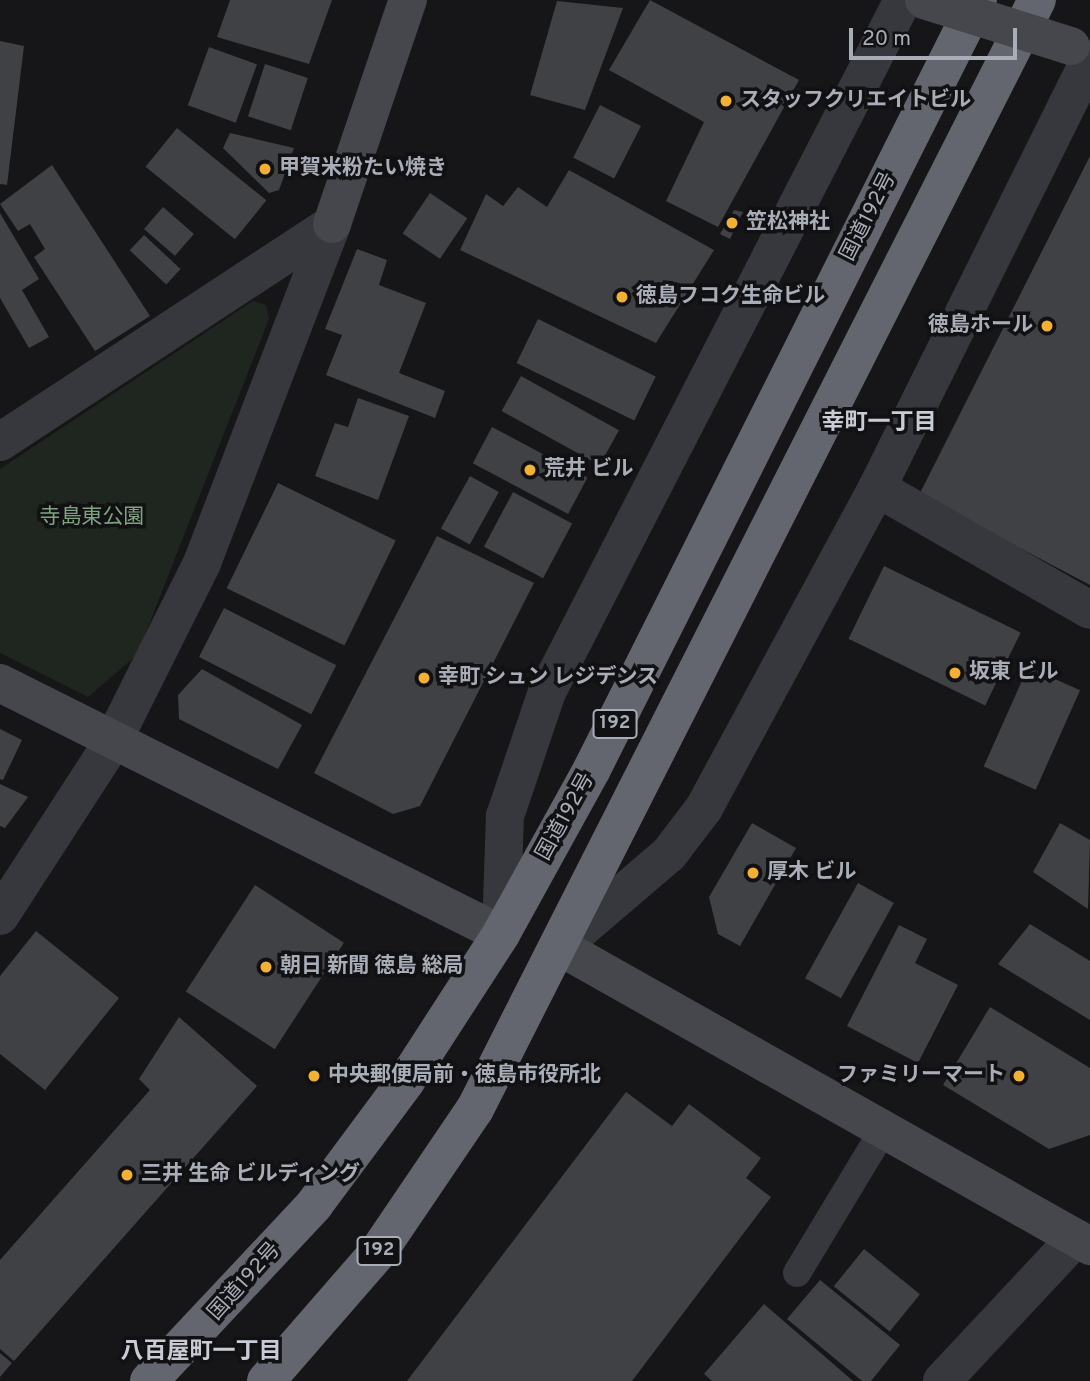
<!DOCTYPE html>
<html>
<head>
<meta charset="utf-8">
<style>
	body { margin:0 }
	#map { position:relative; width:1090px; height:1381px; overflow:hidden; background:#161618; font-family:Overpass,"Noto Sans JP",sans-serif }
	div>[style] { position:absolute }
	[style*='--x'] { left:calc(var(--x)*1px); top:calc(var(--y)*1px); width:calc(var(--w)*1px); rotate:calc(var(--a)*1deg) }
	.green>* { inset:0; background:#1e261f }
	.building>* { inset:0; background:#404145; transform-origin:0 0 }
	.lane>* { height:28px; margin:-14px; padding:0 14px; transform-origin:14px; border-radius:14px; background:#37383d }
	.street>* { height:38px; margin:-19px; padding:0 19px; transform-origin:19px; border-radius:19px; background:#37383d }
	.secondary>* { height:38px; margin:-19px; padding:0 19px; transform-origin:19px; border-radius:19px; background:#45474d }
	.highway>* { height:38px; margin:-19px; padding:0 19px; transform-origin:19px; border-radius:19px; background:#63666e }
	.secondary-bridge>* { height:38px; margin:-19px; padding:0 19px; transform-origin:19px; border-radius:19px; background:#45474d }
	.dots>* { width:19px; height:19px; translate:-50% -50%; box-sizing:border-box; border:4px solid #111113; border-radius:50% }
	span { translate:-50% -50%; white-space:nowrap; text-align:center; line-height:1.15; -webkit-text-stroke:7px #111113; paint-order:stroke }
	.shield-label span { padding:2px 5px; background:#111113; border:2px solid; border-radius:5px; -webkit-text-stroke-width:0 }
	.shield-label { font-size:19px; color:#a8adb8; font-weight:700 }
	.poi-label { font-size:21px; color:#a8adb8; font-weight:700 }
	.left { translate:0 -50%; text-align:left }
	.right { translate:-100% -50%; text-align:right }
	.street-label { font-size:21px; color:#a8adb8 }
	.park-label { font-size:21px; color:#7fa381 }
	.neighbourhood-label { font-size:23px; color:#c9ccd4; font-weight:700 }
	.scale { position:absolute; left:849px; top:28px; width:168px; height:32px; box-sizing:border-box; border:4px solid #a8adb8; border-top:0; padding-left:9px; font-size:21px; line-height:24px; white-space:nowrap; color:#a8adb8; -webkit-text-stroke:5px #111113; paint-order:stroke }
</style>
</head>
<body>
<div id="map">
	<div class="green">
		<i style="clip-path:polygon(253px 301px,266px 305px,269px 319px,137px 655px,88px 697px,0 653px,0 469px)"></i>
	</div>
	<div class="building">
		<i style="clip-path:polygon(230px 0,332px 0,309px 64px,217px 37px)"></i>
		<i style="clip-path:polygon(650px 0,799px 80px,718px 227px,666px 201px,704px 122px,609px 70px)"></i>
		<i style="clip-path:polygon(557px 1px,623px 8px,585px 110px,530px 95px)"></i>
		<i style="clip-path:polygon(0 41px,24px 46px,7px 185px,0 184px)"></i>
		<i style="left:209px;top:47px;width:51px;height:62px;rotate:20deg"></i>
		<i style="left:265px;top:64px;width:45px;height:55px;rotate:18deg"></i>
		<i style="left:600px;top:105px;width:46px;height:59px;rotate:27deg"></i>
		<i style="left:177px;top:128px;width:115px;height:50px;rotate:39deg"></i>
		<i style="clip-path:polygon(230px 133px,294px 148px,279px 190px,269px 193px,223px 148px)"></i>
		<i style="clip-path:polygon(1090px 156px,1090px 585px,919px 495px)"></i>
		<i style="clip-path:polygon(52px 165px,150px 316px,95px 351px,34px 257px,45px 249px,30px 224px,18px 231px,0 204px)"></i>
		<i style="clip-path:polygon(569px 170px,714px 250px,656px 343px,460px 250px,486px 194px,503px 206px,518px 187px,547px 207px)"></i>
		<i style="left:430px;top:193px;width:45px;height:49px;rotate:34deg"></i>
		<i style="left:163px;top:207px;width:41px;height:29px;rotate:41deg"></i>
		<i style="clip-path:polygon(734px 210px,743px 212px,730px 239px,720px 234px)"></i>
		<i style="clip-path:polygon(0 213px,39px 279px,22px 290px,49px 337px,29px 348px,0 298px)"></i>
		<i style="left:144px;top:235px;width:50px;height:21px;rotate:43deg"></i>
		<i style="clip-path:polygon(357px 249px,387px 260px,379px 285px,426px 303px,399px 373px,445px 391px,435px 418px,326px 375px,342px 335px,325px 329px)"></i>
		<i style="left:538px;top:319px;width:131px;height:49px;rotate:26deg"></i>
		<i style="left:521px;top:376px;width:112px;height:40px;rotate:29deg"></i>
		<i style="clip-path:polygon(358px 398px,409px 416px,378px 500px,315px 476px,335px 423px,348px 427px)"></i>
		<i style="left:492px;top:427px;width:108px;height:41px;rotate:28deg"></i>
		<i style="left:470px;top:476px;width:33px;height:60px;rotate:29deg"></i>
		<i style="left:278px;top:483px;width:131px;height:117px;rotate:26deg"></i>
		<i style="left:513px;top:492px;width:67px;height:62px;rotate:28deg"></i>
		<i style="clip-path:polygon(437px 536px,534px 583px,420px 806px,393px 814px,314px 773px)"></i>
		<i style="left:884px;top:566px;width:152px;height:81px;rotate:26deg"></i>
		<i style="left:224px;top:608px;width:126px;height:55px;rotate:27deg"></i>
		<i style="left:1028px;top:667px;width:57px;height:109px;rotate:24deg"></i>
		<i style="clip-path:polygon(202px 669px,302px 725px,278px 769px,179px 719px,178px 695px)"></i>
		<i style="clip-path:polygon(0 729px,22px 740px,3px 780px,0 779px)"></i>
		<i style="clip-path:polygon(0 784px,28px 797px,5px 828px,0 826px)"></i>
		<i style="clip-path:polygon(752px 823px,796px 848px,740px 946px,718px 934px,709px 897px)"></i>
		<i style="clip-path:polygon(1060px 823px,1090px 840px,1088px 909px,1033px 872px)"></i>
		<i style="left:858px;top:883px;width:41px;height:109px;rotate:29deg"></i>
		<i style="left:255px;top:885px;width:106px;height:127px;rotate:33deg"></i>
		<i style="clip-path:polygon(1030px 924px,1090px 961px,1090px 1020px,998px 964px)"></i>
		<i style="clip-path:polygon(899px 925px,927px 939px,915px 963px,958px 985px,918px 1063px,847px 1026px)"></i>
		<i style="clip-path:polygon(36px 931px,119px 998px,45px 1090px,0 1054px,0 976px)"></i>
		<i style="clip-path:polygon(990px 1007px,1090px 1068px,1090px 1135px,1049px 1149px,943px 1085px)"></i>
		<i style="clip-path:polygon(179px 1017px,257px 1086px,14px 1361px,0 1349px,0 1260px,150px 1090px,139px 1079px)"></i>
		<i style="clip-path:polygon(626px 1092px,672px 1126px,689px 1104px,761px 1158px,746px 1178px,771px 1197px,632px 1381px,407px 1381px)"></i>
		<i style="left:864px;top:1249px;width:72px;height:48px;rotate:39deg"></i>
		<i style="clip-path:polygon(820px 1280px,900px 1345px,871px 1381px,862px 1381px,787px 1319px)"></i>
		<i style="clip-path:polygon(764px 1304px,853px 1381px,712px 1381px,704px 1374px)"></i>
		<i style="clip-path:polygon(0 1353px,12px 1363px,0 1377px)"></i>
	</div>
	<div class="lane">
		<i style="--x:797;--y:1273;--w:165;--a:-58.9"></i>
	</div>
	<div class="street">
		<i style="--x:0;--y:442;--w:397;--a:-33.3"></i>
		<i style="--x:877;--y:488;--w:245;--a:29.8"></i>
		<i style="--x:0;--y:916;--w:208;--a:-57.1"></i>
		<i style="--x:113;--y:741;--w:199;--a:-63.4"></i>
		<i style="--x:202;--y:563;--w:363;--a:-69"></i>
		<i style="--x:501;--y:934;--w:118;--a:-88.1"></i>
		<i style="--x:505;--y:816;--w:131;--a:-71.3"></i>
		<i style="--x:547;--y:692;--w:778;--a:-62.78"></i>
		<i style="--x:560;--y:947;--w:143;--a:-40.5"></i>
		<i style="--x:669;--y:854;--w:58;--a:-52.7"></i>
		<i style="--x:704;--y:808;--w:364;--a:-61.6"></i>
		<i style="--x:877;--y:488;--w:479;--a:-63.6"></i>
		<i style="--x:942;--y:1381;--w:196;--a:-46.9"></i>
	</div>
	<div class="secondary">
		<i style="--x:332;--y:224;--w:237;--a:-71.3"></i>
		<i style="--x:0;--y:683;--w:560;--a:26.61"></i>
		<i style="--x:560;--y:947;--w:609;--a:29.43"></i>
	</div>
	<div class="highway">
		<i style="--x:149;--y:1381;--w:241;--a:-46.8"></i>
		<i style="--x:314;--y:1205;--w:154;--a:-53.4"></i>
		<i style="--x:406;--y:1081;--w:175;--a:-57.1"></i>
		<i style="--x:501;--y:934;--w:188;--a:-61.1"></i>
		<i style="--x:592;--y:769;--w:860;--a:-63.35"></i>
		<i style="--x:266;--y:1381;--w:171;--a:-49"></i>
		<i style="--x:378;--y:1252;--w:173;--a:-55.9"></i>
		<i style="--x:475;--y:1109;--w:1243;--a:-63.13"></i>
	</div>
	<div class="secondary-bridge">
		<i style="--x:924;--y:0;--w:154;--a:17.4"></i>
	</div>
	<div class="dots">
		<i style="left:726px;top:101px;background:#f2b134"></i>
		<i style="left:265px;top:169px;background:#f2b134"></i>
		<i style="left:732px;top:223px;background:#f2b134"></i>
		<i style="left:622px;top:297px;background:#f2b134"></i>
		<i style="left:1047px;top:326px;background:#f2b134"></i>
		<i style="left:530px;top:470px;background:#f2b134"></i>
		<i style="left:955px;top:673px;background:#f2b134"></i>
		<i style="left:424px;top:678px;background:#f2b134"></i>
		<i style="left:753px;top:873px;background:#f2b134"></i>
		<i style="left:266px;top:967px;background:#f2b134"></i>
		<i style="left:314px;top:1076px;background:#f2b134"></i>
		<i style="left:1019px;top:1076px;background:#f2b134"></i>
		<i style="left:127px;top:1175px;background:#f2b134"></i>
	</div>
	<div class="shield-label">
		<span style="left:615px;top:724px">192</span>
		<span style="left:379px;top:1251px">192</span>
	</div>
	<div class="poi-label">
		<span class="left" style="left:740px;top:101px">スタッフクリエイトビル</span>
		<span class="left" style="left:279px;top:169px">甲賀米粉たい焼き</span>
		<span class="left" style="left:746px;top:223px">笠松神社</span>
		<span class="left" style="left:636px;top:297px">徳島フコク生命ビル</span>
		<span class="right" style="left:1033px;top:326px">徳島ホール</span>
		<span class="left" style="left:544px;top:470px">荒井 ビル</span>
		<span class="left" style="left:969px;top:673px">坂東 ビル</span>
		<span class="left" style="left:438px;top:678px">幸町 シュン レジデンス</span>
		<span class="left" style="left:767px;top:873px">厚木 ビル</span>
		<span class="left" style="left:280px;top:967px">朝日 新聞 徳島 総局</span>
		<span class="left" style="left:328px;top:1076px">中央郵便局前・徳島市役所北</span>
		<span class="right" style="left:1005px;top:1076px">ファミリーマート</span>
		<span class="left" style="left:141px;top:1175px">三井 生命 ビルディング</span>
	</div>
	<div class="street-label">
		<span style="left:869px;top:217px;rotate:-63deg">国道192号</span>
		<span style="left:566px;top:817px;rotate:-61deg">国道192号</span>
		<span style="left:245px;top:1282px;rotate:-48deg">国道192号</span>
	</div>
	<div class="park-label">
		<span style="left:92px;top:518px">寺島東公園</span>
	</div>
	<div class="neighbourhood-label">
		<span style="left:879px;top:424px">幸町一丁目</span>
		<span style="left:201px;top:1353px">八百屋町一丁目</span>
	</div>
	<div class="scale">20 m</div>
</div>
</body>
</html>
